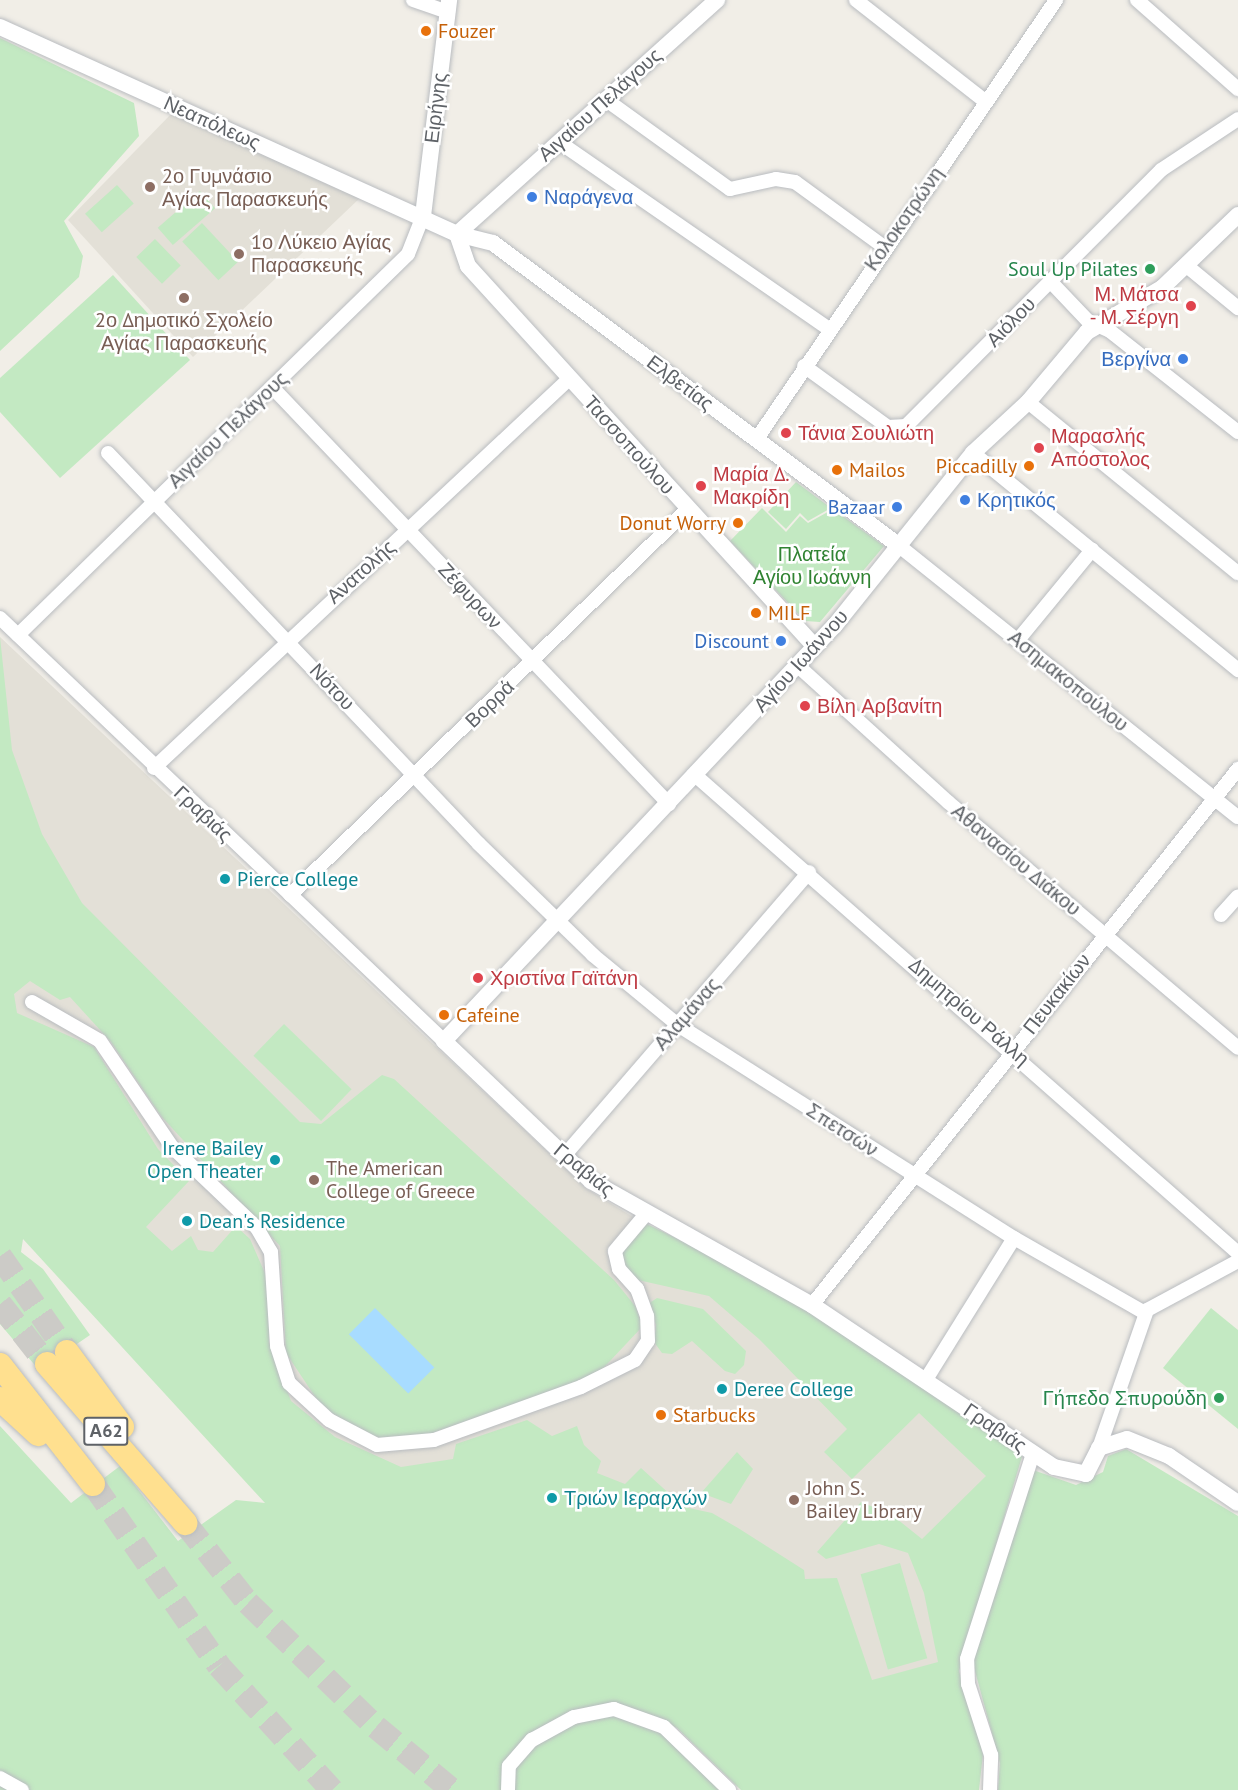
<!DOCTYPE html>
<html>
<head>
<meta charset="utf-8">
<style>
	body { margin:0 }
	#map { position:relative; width:1238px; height:1790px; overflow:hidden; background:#f1eee7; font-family:"PT Sans",sans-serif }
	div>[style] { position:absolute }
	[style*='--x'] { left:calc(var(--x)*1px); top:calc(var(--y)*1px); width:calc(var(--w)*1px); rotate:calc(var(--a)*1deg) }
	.education>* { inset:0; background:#e3e0d7 }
	.green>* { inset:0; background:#c3e9c2; transform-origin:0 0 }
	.water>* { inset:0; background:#a8dcff; transform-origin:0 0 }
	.motorway-tunnel>* { height:24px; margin-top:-12px; transform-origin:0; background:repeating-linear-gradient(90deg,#cccbc7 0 24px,transparent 0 36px) }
	.roads { filter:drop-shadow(0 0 2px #b9bcc0) drop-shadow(0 0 2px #b9bcc0) }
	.minor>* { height:14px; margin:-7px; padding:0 7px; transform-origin:7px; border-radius:7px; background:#fff }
	.tertiary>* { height:16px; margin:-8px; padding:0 8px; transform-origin:8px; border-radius:8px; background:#fff }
	.motorway>* { height:24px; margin:-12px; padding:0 12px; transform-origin:12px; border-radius:12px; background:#ffe08f }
	.dots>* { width:16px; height:16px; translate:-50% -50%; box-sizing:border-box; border:3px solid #fff; border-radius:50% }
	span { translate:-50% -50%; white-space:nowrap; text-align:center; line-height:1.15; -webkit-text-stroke:5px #fff; paint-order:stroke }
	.shield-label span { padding:2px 4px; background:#fff; border:2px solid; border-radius:4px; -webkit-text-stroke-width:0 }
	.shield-label { font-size:18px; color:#5e6267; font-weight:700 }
	.food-label { font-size:20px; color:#c56008 }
	.left { translate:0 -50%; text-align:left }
	.right { translate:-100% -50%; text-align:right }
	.street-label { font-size:20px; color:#5e6267 }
	.education-label { font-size:20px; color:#785e54 }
	.shop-label { font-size:20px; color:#366cbe }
	.leisure-label { font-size:20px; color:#27864d }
	.health-label { font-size:20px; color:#be3a42 }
	.park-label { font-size:20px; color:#308332 }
	.culture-label { font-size:20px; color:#0d838f }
</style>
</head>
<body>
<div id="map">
	<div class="education">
		<i style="clip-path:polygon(173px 112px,361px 197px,193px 357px,68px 220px)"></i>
		<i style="clip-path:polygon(0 637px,587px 1189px,1022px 1454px,961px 1651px,903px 1701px,314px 1439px,0 1120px)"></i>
	</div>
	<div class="green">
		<i style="clip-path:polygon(0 38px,134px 103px,139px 136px,64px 221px,83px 256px,79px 277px,0 351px)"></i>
		<i style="left:117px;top:185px;width:25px;height:43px;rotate:48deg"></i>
		<i style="left:200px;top:191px;width:23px;height:56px;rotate:49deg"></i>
		<i style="left:202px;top:223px;width:53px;height:27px;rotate:47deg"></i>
		<i style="left:155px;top:239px;width:37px;height:26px;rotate:46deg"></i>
		<i style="clip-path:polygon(113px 275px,190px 360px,60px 478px,0 412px,0 378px)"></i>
		<i style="clip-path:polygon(796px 482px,831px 508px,808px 521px,800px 513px,786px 529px,768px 512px)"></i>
		<i style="clip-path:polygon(762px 508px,786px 532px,800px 516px,808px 523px,833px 509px,884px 546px,820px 622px,805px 621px,730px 541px)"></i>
		<i style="clip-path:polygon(0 637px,12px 750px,42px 834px,82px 903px,300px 1122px,321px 1124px,382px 1075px,394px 1079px,614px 1280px,636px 1307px,642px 1327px,594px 1378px,412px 1440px,392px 1443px,370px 1436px,322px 1407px,286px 1353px,280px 1246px,161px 1116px,111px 1042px,70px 997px,60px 1000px,30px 981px,14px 994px,17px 1013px,94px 1047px,158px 1149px,189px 1181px,146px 1227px,172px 1251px,191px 1236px,198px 1250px,213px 1252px,236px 1226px,250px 1239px,271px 1287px,269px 1342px,291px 1401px,335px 1437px,401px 1467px,453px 1459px,456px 1444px,527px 1420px,552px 1436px,577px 1426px,584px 1445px,601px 1461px,597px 1473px,625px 1484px,641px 1468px,684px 1507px,712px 1513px,738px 1528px,804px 1570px,805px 1579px,837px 1578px,872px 1680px,938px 1662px,924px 1593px,908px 1553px,879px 1544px,826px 1559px,817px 1552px,861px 1502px,892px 1515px,922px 1539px,986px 1476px,919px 1413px,852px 1479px,824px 1452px,847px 1429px,759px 1339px,709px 1296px,638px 1280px,626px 1272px,622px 1253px,645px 1223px,756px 1277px,1023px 1453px,959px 1671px,983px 1754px,979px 1790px,741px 1790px,677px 1728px,645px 1713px,724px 1790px,0 1790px,0 1426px,71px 1503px,120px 1466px,178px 1541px,236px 1500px,265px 1503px,23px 1239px,21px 1252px,43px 1269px,90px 1335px,39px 1370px,0 1324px)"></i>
		<i style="left:284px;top:1024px;width:94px;height:44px;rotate:44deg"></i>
		<i style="clip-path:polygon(657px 1298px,703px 1309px,746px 1351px,744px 1365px,735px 1374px,725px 1371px,692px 1341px,672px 1354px,662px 1353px,654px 1342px,656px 1325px,648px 1304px)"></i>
		<i style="clip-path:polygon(1211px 1308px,1238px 1330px,1238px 1429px,1163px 1368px)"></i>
		<i style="clip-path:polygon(1126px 1449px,1238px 1516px,1238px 1790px,998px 1790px,1000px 1763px,972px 1660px,1033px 1470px,1076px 1485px,1103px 1472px,1108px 1456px)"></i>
		<i style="clip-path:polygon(737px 1452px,753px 1469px,731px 1504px,701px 1493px)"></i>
		<i style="left:900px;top:1563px;width:99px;height:41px;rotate:74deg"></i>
	</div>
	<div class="water">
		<i style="left:375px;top:1308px;width:84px;height:37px;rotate:45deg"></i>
	</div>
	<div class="motorway-tunnel">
		<i style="--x:0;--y:1256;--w:117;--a:55.1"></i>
		<i style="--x:0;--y:1304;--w:76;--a:51.9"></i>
		<i style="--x:93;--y:1484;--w:221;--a:55.3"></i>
		<i style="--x:219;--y:1666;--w:168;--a:47.7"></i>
		<i style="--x:185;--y:1523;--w:102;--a:51.8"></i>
		<i style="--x:248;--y:1603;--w:178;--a:44.1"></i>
		<i style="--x:376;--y:1727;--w:99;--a:39.7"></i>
	</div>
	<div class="roads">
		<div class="minor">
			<i style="--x:413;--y:0;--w:37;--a:19"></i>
			<i style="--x:856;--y:0;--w:165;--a:38.1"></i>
			<i style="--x:1137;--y:0;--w:135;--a:41.4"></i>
			<i style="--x:605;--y:99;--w:154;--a:35.8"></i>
			<i style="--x:730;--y:189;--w:47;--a:-12.3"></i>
			<i style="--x:776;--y:179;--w:19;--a:9"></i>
			<i style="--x:795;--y:182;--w:110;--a:36.1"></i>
			<i style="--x:559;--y:142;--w:328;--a:34.7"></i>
			<i style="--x:1188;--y:267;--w:65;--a:39.4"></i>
			<i style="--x:1050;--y:281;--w:55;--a:46.5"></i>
			<i style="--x:1088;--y:321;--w:24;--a:24"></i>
			<i style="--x:1110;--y:331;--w:163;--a:38.3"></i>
			<i style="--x:804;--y:366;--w:104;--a:36"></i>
			<i style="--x:888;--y:427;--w:18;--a:-3"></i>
			<i style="--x:906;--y:426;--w:361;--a:-45.1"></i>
			<i style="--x:1161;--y:170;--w:92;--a:-33.5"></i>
			<i style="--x:272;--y:387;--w:576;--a:46.41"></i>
			<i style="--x:1028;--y:402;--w:271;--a:39.2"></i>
			<i style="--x:756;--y:440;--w:533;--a:-55.71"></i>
			<i style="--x:108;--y:453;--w:539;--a:46.5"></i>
			<i style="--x:479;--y:844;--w:159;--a:44.2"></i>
			<i style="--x:593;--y:955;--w:110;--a:39.5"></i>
			<i style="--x:678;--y:1025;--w:398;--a:32.4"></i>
			<i style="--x:1014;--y:1238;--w:151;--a:29.8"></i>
			<i style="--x:973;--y:453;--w:343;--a:39.3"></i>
			<i style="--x:898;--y:545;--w:435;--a:38.7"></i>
			<i style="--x:0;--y:618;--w:613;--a:43.61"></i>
			<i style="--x:18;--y:635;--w:545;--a:-44.33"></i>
			<i style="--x:408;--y:254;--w:41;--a:-68.5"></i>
			<i style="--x:1018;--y:640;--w:117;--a:-50.6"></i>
			<i style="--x:798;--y:666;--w:202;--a:42.2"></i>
			<i style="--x:948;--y:802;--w:380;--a:40.3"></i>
			<i style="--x:154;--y:768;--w:570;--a:-43.15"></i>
			<i style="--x:695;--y:775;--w:723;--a:41.36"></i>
			<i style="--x:290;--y:895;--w:553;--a:-44.12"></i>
			<i style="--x:1221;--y:915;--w:25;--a:-48"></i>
			<i style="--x:32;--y:1002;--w:78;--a:29.8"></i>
			<i style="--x:100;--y:1041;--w:128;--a:55.8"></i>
			<i style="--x:172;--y:1147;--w:117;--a:43.6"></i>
			<i style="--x:257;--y:1228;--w:28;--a:60"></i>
			<i style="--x:271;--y:1252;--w:94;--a:86.3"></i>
			<i style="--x:277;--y:1346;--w:39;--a:72"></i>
			<i style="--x:289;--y:1383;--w:54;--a:42.8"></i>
			<i style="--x:329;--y:1420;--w:54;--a:27.5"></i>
			<i style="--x:377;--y:1445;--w:57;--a:-5"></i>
			<i style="--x:434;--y:1440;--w:156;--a:-19.8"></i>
			<i style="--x:581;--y:1387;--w:60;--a:-26.6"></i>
			<i style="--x:635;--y:1360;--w:23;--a:-56"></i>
			<i style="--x:648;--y:1341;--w:25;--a:-92"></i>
			<i style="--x:647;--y:1316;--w:29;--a:-110"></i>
			<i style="--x:637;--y:1289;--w:27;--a:-132"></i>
			<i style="--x:619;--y:1269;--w:18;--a:-103"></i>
			<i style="--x:615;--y:1251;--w:48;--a:-50"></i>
			<i style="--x:564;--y:1156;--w:375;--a:-49.2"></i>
			<i style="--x:812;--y:1305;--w:685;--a:-51.52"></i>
			<i style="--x:925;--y:1381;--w:168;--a:-58.1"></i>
			<i style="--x:1099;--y:1448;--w:146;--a:-70.8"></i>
			<i style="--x:1147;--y:1310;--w:103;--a:-28.3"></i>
			<i style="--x:0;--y:1778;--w:25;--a:29"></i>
			<i style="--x:508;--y:1790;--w:24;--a:-88"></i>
			<i style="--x:509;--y:1766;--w:35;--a:-49"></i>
			<i style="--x:532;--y:1740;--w:48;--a:-28.7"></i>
			<i style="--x:574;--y:1717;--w:41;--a:-11.3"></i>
			<i style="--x:614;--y:1709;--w:53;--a:19.8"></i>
			<i style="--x:664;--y:1727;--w:91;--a:44.1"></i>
			<i style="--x:990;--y:1790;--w:35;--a:-88"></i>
			<i style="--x:991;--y:1755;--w:75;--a:-107.9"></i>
			<i style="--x:968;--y:1684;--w:25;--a:-92"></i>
			<i style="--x:967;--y:1659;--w:215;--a:-72.2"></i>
		</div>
		<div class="tertiary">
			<i style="--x:0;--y:27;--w:502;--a:24.37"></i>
			<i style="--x:457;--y:234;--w:37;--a:14"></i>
			<i style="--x:493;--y:243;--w:505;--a:36.71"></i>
			<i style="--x:1238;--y:215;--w:105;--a:136.2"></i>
			<i style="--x:1162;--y:288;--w:87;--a:149.6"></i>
			<i style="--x:1087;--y:332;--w:92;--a:130.1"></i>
			<i style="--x:1028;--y:402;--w:75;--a:137.2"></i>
			<i style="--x:973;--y:453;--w:221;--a:128.7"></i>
			<i style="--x:835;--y:625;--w:571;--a:133.23"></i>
			<i style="--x:444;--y:1041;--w:203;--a:43.6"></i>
			<i style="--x:591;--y:1181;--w:253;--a:29.3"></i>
			<i style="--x:812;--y:1305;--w:291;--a:33.8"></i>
			<i style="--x:1054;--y:1467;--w:33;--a:12"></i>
			<i style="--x:1086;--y:1474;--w:29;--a:-63"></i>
			<i style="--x:1099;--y:1448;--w:29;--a:-18"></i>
			<i style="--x:1127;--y:1439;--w:45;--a:22"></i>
			<i style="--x:1169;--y:1456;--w:83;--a:34.3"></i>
			<i style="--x:423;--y:216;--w:218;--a:-83.1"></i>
			<i style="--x:457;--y:234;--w:34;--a:71"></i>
			<i style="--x:468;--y:266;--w:515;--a:47.67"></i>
			<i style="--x:457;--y:234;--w:350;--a:-42"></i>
		</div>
		<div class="motorway">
			<i style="--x:67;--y:1352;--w:93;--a:53.7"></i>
			<i style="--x:47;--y:1364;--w:211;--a:49"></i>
			<i style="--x:0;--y:1365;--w:151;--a:52"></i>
			<i style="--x:0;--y:1399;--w:52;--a:42.6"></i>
		</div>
	</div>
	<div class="dots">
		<i style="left:426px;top:31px;background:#e8710a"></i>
		<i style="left:150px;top:187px;background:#8d6e63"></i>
		<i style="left:532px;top:197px;background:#3f7fe0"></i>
		<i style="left:239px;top:254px;background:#8d6e63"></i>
		<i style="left:1150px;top:269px;background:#2e9e5b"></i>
		<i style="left:184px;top:298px;background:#8d6e63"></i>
		<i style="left:1191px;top:306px;background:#e0444e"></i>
		<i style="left:1183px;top:359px;background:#3f7fe0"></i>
		<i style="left:786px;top:433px;background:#e0444e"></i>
		<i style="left:1039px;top:448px;background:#e0444e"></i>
		<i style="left:1029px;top:466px;background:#e8710a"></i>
		<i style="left:837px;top:470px;background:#e8710a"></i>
		<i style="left:701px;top:486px;background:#e0444e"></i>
		<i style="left:965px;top:500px;background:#3f7fe0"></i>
		<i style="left:897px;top:507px;background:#3f7fe0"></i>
		<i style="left:738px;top:523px;background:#e8710a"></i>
		<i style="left:756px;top:613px;background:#e8710a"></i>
		<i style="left:781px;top:641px;background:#3f7fe0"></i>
		<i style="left:805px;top:706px;background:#e0444e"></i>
		<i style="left:225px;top:879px;background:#0f9aa8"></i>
		<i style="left:478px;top:978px;background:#e0444e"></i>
		<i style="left:444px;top:1015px;background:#e8710a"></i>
		<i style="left:275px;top:1160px;background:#0f9aa8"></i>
		<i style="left:314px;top:1180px;background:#8d6e63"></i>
		<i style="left:187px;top:1221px;background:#0f9aa8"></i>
		<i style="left:722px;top:1389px;background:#0f9aa8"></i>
		<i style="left:1219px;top:1398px;background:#2e9e5b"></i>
		<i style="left:661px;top:1415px;background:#e8710a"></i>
		<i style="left:552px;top:1498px;background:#0f9aa8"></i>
		<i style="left:794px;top:1500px;background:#8d6e63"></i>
	</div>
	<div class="shield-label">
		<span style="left:106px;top:1431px">Α62</span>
	</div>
	<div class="food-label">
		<span class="left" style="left:438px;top:31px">Fouzer</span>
		<span class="right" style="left:1017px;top:466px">Piccadilly</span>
		<span class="left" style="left:849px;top:470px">Mailos</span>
		<span class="right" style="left:726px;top:523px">Donut Worry</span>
		<span class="left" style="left:768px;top:613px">MILF</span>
		<span class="left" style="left:456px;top:1015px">Cafeine</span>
		<span class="left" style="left:673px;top:1415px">Starbucks</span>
	</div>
	<div class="street-label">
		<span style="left:600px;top:105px;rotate:-42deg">Αιγαίου Πελάγους</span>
		<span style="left:436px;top:108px;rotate:-83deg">Ειρήνης</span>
		<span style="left:212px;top:123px;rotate:24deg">Νεαπόλεως</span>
		<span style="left:904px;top:219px;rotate:-55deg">Κολοκοτρώνη</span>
		<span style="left:1011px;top:322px;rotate:-46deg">Αιόλου</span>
		<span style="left:680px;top:383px;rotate:37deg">Ελβετίας</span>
		<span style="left:228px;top:430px;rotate:-44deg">Αιγαίου Πελάγους</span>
		<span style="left:629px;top:445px;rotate:48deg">Τασσοπούλου</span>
		<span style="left:361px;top:572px;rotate:-42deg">Ανατολής</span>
		<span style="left:470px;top:596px;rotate:47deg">Ζέφυρων</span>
		<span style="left:801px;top:661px;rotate:-48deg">Αγίου Ιωάννου</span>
		<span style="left:1068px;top:681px;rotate:39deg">Ασημακοπούλου</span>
		<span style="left:332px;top:687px;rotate:47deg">Νότου</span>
		<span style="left:490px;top:704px;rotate:-44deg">Βορρά</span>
		<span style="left:203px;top:814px;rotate:43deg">Γραβιάς</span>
		<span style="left:1016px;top:860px;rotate:40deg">Αθανασίου Διάκου</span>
		<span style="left:1057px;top:994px;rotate:-52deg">Πευκακίων</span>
		<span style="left:969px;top:1012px;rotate:41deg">Δημητρίου Ράλλη</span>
		<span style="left:687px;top:1014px;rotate:-49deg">Αλαμάνας</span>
		<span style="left:842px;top:1130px;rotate:33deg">Σπετσών</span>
		<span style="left:584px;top:1170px;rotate:39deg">Γραβιάς</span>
		<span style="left:995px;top:1428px;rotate:34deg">Γραβιάς</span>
	</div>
	<div class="education-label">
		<span class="left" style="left:162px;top:188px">2ο Γυμνάσιο<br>Αγίας Παρασκευής</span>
		<span class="left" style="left:251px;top:254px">1ο Λύκειο Αγίας<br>Παρασκευής</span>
		<span style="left:184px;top:332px">2ο Δημοτικό Σχολείο<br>Αγίας Παρασκευής</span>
		<span class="left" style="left:326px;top:1180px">The American<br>College of Greece</span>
		<span class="left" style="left:806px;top:1500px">John S.<br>Bailey Library</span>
	</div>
	<div class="shop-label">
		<span class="left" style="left:544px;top:197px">Ναράγενα</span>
		<span class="right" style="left:1171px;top:359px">Βεργίνα</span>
		<span class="left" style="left:977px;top:500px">Κρητικός</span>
		<span class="right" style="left:885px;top:507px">Bazaar</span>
		<span class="right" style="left:769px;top:641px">Discount</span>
	</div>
	<div class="leisure-label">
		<span class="right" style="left:1138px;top:269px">Soul Up Pilates</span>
		<span class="right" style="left:1207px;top:1398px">Γήπεδο Σπυρούδη</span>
	</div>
	<div class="health-label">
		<span class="right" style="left:1179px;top:306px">Μ. Μάτσα<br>- Μ. Σέργη</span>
		<span class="left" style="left:798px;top:433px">Τάνια Σουλιώτη</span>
		<span class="left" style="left:1051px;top:448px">Μαρασλής<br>Απόστολος</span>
		<span class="left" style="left:713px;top:486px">Μαρία Δ.<br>Μακρίδη</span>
		<span class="left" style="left:817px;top:706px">Βίλη Αρβανίτη</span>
		<span class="left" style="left:490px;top:978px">Χριστίνα Γαϊτάνη</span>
	</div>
	<div class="park-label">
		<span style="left:812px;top:566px">Πλατεία<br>Αγίου Ιωάννη</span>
	</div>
	<div class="culture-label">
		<span class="left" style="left:237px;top:879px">Pierce College</span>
		<span class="right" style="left:263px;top:1160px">Irene Bailey<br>Open Theater</span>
		<span class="left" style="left:199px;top:1221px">Dean's Residence</span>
		<span class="left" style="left:734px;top:1389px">Deree College</span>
		<span class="left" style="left:564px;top:1498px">Τριών Ιεραρχών</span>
	</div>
</div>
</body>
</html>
